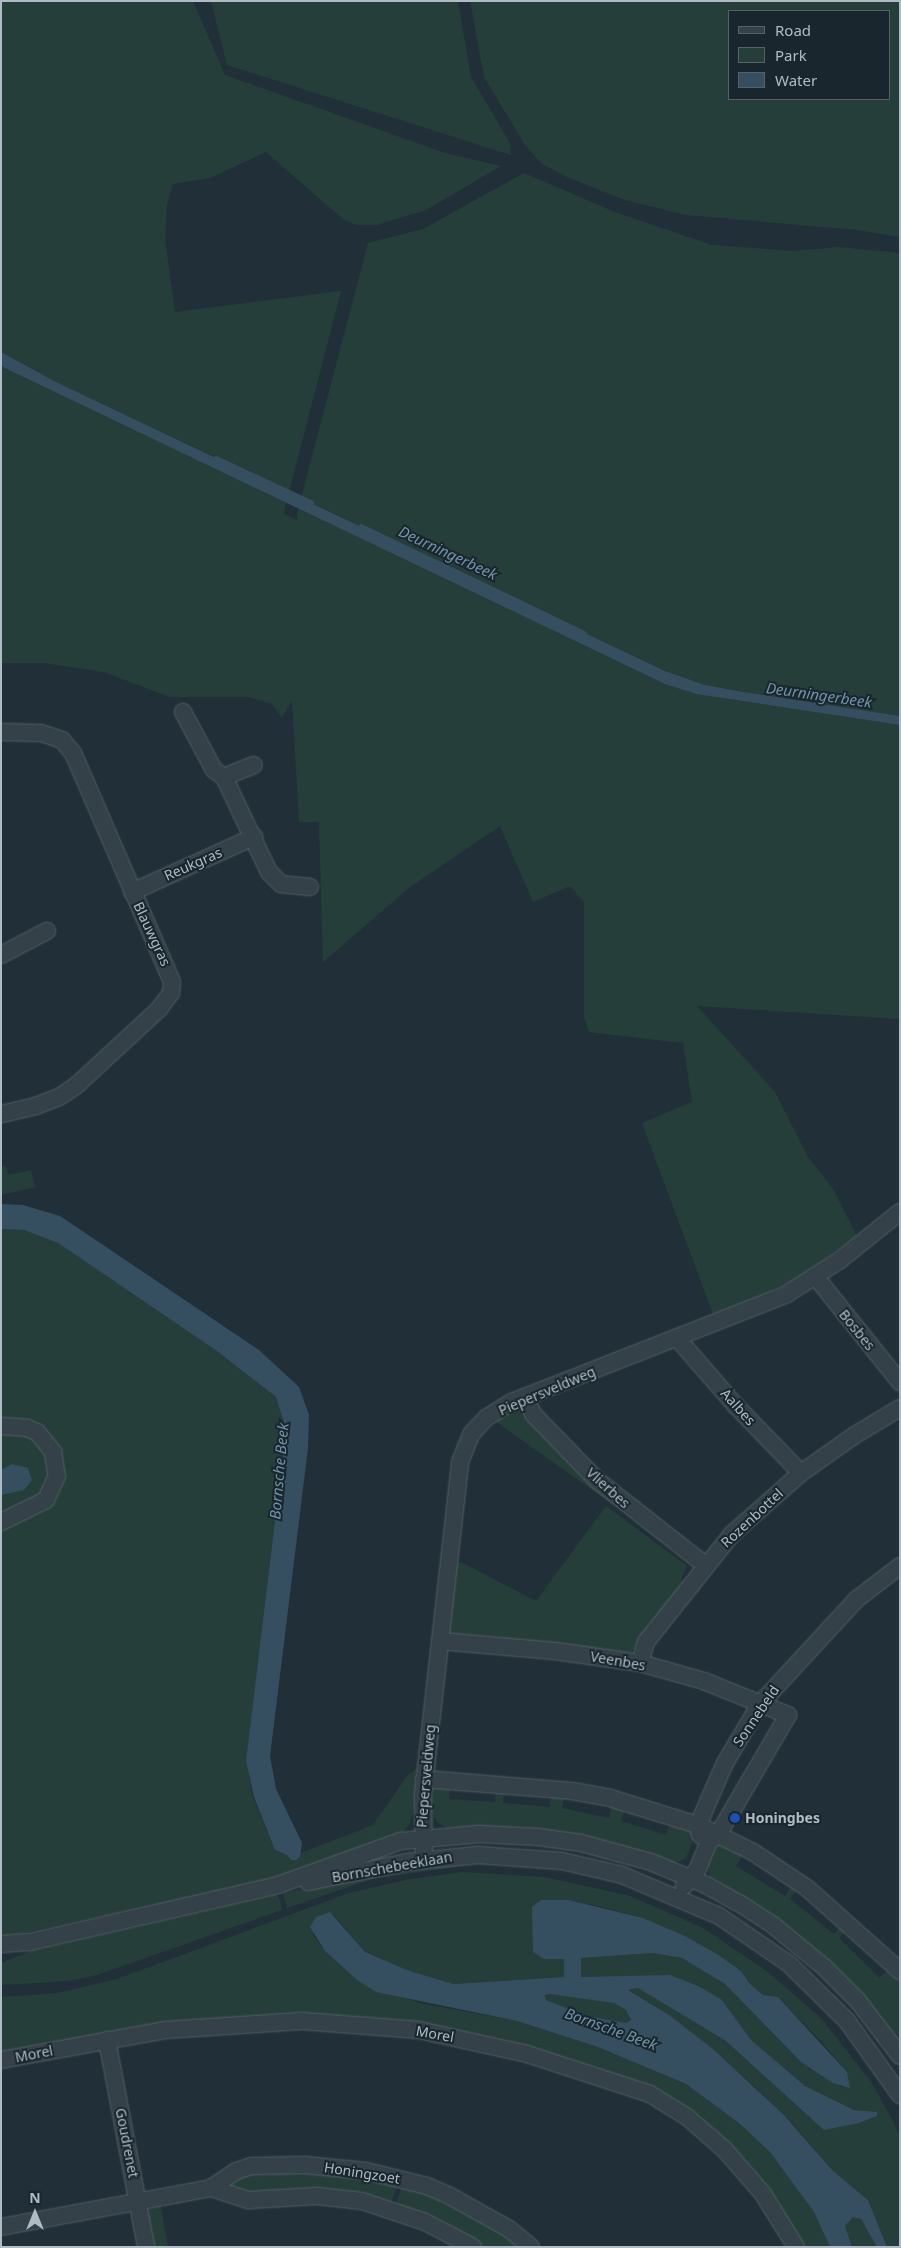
<!DOCTYPE html>
<html>
<head>
<meta charset="utf-8">
<style>
	body { margin:0 }
	#map { position:relative; width:901px; height:2248px; overflow:hidden; background:#213038; font-family:"Noto Sans",sans-serif }
	div>[style] { position:absolute }
	[style*='--x'] { left:calc(var(--x)*1px); top:calc(var(--y)*1px); width:calc(var(--w)*1px); rotate:calc(var(--a)*1deg) }
	.green>* { inset:0; background:#263e3a }
	.water>* { inset:0; background:#354f60 }
	.stream>* { height:4.5px; margin:-2.25px; padding:0 2.25px; transform-origin:2.25px; border-radius:2.25px; background:#354f60 }
	.roads { filter:drop-shadow(0 0 1px #525f67) drop-shadow(0 0 1px #525f67) }
	.minor>* { height:16px; margin:-8px; padding:0 8px; transform-origin:8px; border-radius:8px; background:#354149 }
	.dots>* { width:14px; height:14px; translate:-50% -50%; box-sizing:border-box; border:2px solid #1a262d; border-radius:50% }
	span { translate:-50% -50%; white-space:nowrap; text-align:center; line-height:1.15; -webkit-text-stroke:4px #1a262d; paint-order:stroke }
	.street-label { font-size:14px; color:#afbcc5 }
	.poi-label { font-size:14px; color:#afbcc5; font-weight:700 }
	.left { translate:0 -50%; text-align:left }
	.water-label { font-size:15px; color:#7093a9; font-style:italic }
	.frame { position:absolute; inset:0; border:2px solid #afbcc5; pointer-events:none }
	.legend { position:absolute; left:728px; top:10px; width:162px; height:90px; box-sizing:border-box; background:#1a262d; border:1px solid #56626a; margin:0; padding:6px 9px; list-style:none; font-size:15px; color:#afbcc5 }
	.legend li { display:flex; align-items:center; gap:10px; height:25px }
	.legend b { width:25px; border:1px solid #56626a }
	.north { position:absolute; left:10px; top:2188px; width:50px; height:50px; -webkit-text-stroke:4px #1a262d; paint-order:stroke; rotate:0deg; font-size:14px; font-weight:700; line-height:20px; text-align:center; color:#afbcc5 }
	.north::after { content:''; display:block; margin:auto; width:18px; height:22px; background:#afbcc5; clip-path:polygon(50% 0,100% 100%,50% 72%,0 100%) }
</style>
</head>
<body>
<div id="map">
	<div class="green">
		<i style="clip-path:polygon(1px 1px,193px 1px,225px 75px,445px 153px,501px 166px,426px 210px,377px 225px,357px 225px,344px 220px,266px 152px,210px 178px,173px 184px,167px 204px,165px 239px,175px 312px,341px 291px,289px 492px,56px 382px,1px 352px)"></i>
		<i style="clip-path:polygon(211px 1px,458px 1px,471px 77px,510px 143px,511px 155px,227px 65px)"></i>
		<i style="clip-path:polygon(evenodd,470px 1px,900px 1px,900px 237px,857px 230px,686px 215px,625px 200px,567px 177px,542px 164px,525px 145px,484px 77px,470px 1px,730px 11px,890px 11px,890px 99px,730px 99px,730px 11px)"></i>
		<i style="clip-path:polygon(524px 173px,617px 213px,712px 245px,794px 251px,839px 247px,900px 253px,900px 716px,738px 691px,705px 685px,665px 671px,301px 498px,368px 243px,423px 229px)"></i>
		<i style="clip-path:polygon(1px 365px,286px 502px,284px 514px,297px 520px,298px 508px,665px 684px,696px 694px,900px 725px,900px 1019px,697px 1006px,775px 1092px,808px 1157px,833px 1189px,857px 1236px,795px 1280px,714px 1317px,642px 1123px,692px 1102px,683px 1043px,589px 1032px,584px 1017px,584px 902px,570px 886px,533px 902px,500px 826px,410px 887px,323px 962px,319px 822px,299px 822px,292px 700px,282px 718px,272px 704px,248px 697px,170px 697px,104px 672px,44px 663px,1px 663px)"></i>
		<i style="clip-path:polygon(5px 1166px,9px 1175px,31px 1170px,35px 1187px,1px 1195px,1px 1167px)"></i>
		<i style="clip-path:polygon(1px 1229px,24px 1230px,58px 1243px,217px 1351px,276px 1397px,286px 1429px,246px 1761px,253px 1797px,275px 1850px,287px 1855px,291px 1860px,296px 1860px,301px 1853px,373px 1825px,407px 1776px,416px 1769px,414px 1811px,410px 1823px,402px 1833px,288px 1876px,1px 1938px)"></i>
		<i style="clip-path:polygon(520px 1407px,619px 1506px,618px 1508px,492px 1419px)"></i>
		<i style="clip-path:polygon(606px 1506px,687px 1566px,681px 1580px,684px 1583px,632px 1652px,627px 1654px,443px 1637px,453px 1566px,459px 1562px,465px 1564px,536px 1601px)"></i>
		<i style="clip-path:polygon(436px 1786px,450px 1786px,449px 1799px,495px 1802px,496px 1789px,504px 1789px,503px 1803px,550px 1807px,551px 1793px,564px 1796px,562px 1808px,609px 1818px,612px 1805px,625px 1808px,621px 1821px,666px 1835px,670px 1822px,690px 1830px,694px 1839px,686px 1858px,674px 1864px,450px 1830px,437px 1822px,431px 1812px,429px 1794px)"></i>
		<i style="clip-path:polygon(718px 1845px,727px 1845px,743px 1855px,736px 1866px,785px 1896px,792px 1885px,798px 1888px,790px 1899px,834px 1934px,843px 1924px,848px 1928px,839px 1938px,879px 1978px,889px 1969px,900px 1982px,900px 2050px,874px 2017px,710px 1881px,706px 1862px)"></i>
		<i style="clip-path:polygon(460px 1859px,461px 1866px,372px 1879px,287px 1908px,283px 1893px)"></i>
		<i style="clip-path:polygon(463px 1872px,545px 1877px,630px 1896px,703px 1928px,768px 1972px,821px 2018px,871px 2082px,893px 2121px,900px 2137px,900px 2247px,887px 2247px,868px 2200px,833px 2171px,795px 2126px,754px 2086px,669px 2015px,628px 1990px,638px 1988px,726px 2041px,782px 2090px,859px 2123px,877px 2116px,876px 2112px,854px 2110px,805px 2086px,751px 2040px,722px 2000px,581px 1977px,581px 1958px,653px 1953px,682px 1958px,725px 1984px,801px 2062px,842px 2087px,847px 2072px,821px 2041px,778px 1997px,763px 1995px,750px 1984px,741px 1971px,717px 1954px,685px 1936px,643px 1918px,598px 1906px,569px 1900px,544px 1959px,564px 1959px,564px 1977px,453px 1984px,407px 1970px,365px 1952px,333px 1914px,313px 1935px,325px 1951px,357px 1980px,419px 2003px,517px 2021px,598px 2047px,686px 2084px,739px 2123px,770px 2152px,814px 2212px,830px 2247px,801px 2247px,769px 2193px,636px 2083px,552px 2055px,274px 2016px,180px 2022px,1px 2054px,1px 1997px,57px 1993px,117px 1979px,349px 1893px,410px 1879px)"></i>
		<i style="clip-path:polygon(278px 1894px,282px 1910px,97px 1975px,69px 1981px,1px 1985px,1px 1963px,31px 1951px)"></i>
		<i style="clip-path:polygon(546px 1994px,580px 1996px,614px 2003px,626px 2010px,631px 2019px,626px 2023px,587px 2016px,546px 2000px)"></i>
		<i style="clip-path:polygon(286px 2168px,398px 2182px,391px 2204px,246px 2193px,226px 2188px,241px 2172px)"></i>
		<i style="clip-path:polygon(403px 2182px,472px 2212px,523px 2247px,482px 2247px,395px 2208px)"></i>
		<i style="clip-path:polygon(160px 2202px,168px 2247px,152px 2247px,147px 2211px)"></i>
		<i style="clip-path:polygon(853px 2217px,861px 2219px,877px 2247px,852px 2247px,845px 2226px)"></i>
	</div>
	<div class="water">
		<i style="clip-path:polygon(1px 352px,56px 382px,665px 671px,705px 685px,738px 691px,900px 716px,900px 725px,696px 694px,665px 684px,5px 368px,1px 365px)"></i>
		<i style="clip-path:polygon(1px 1204px,23px 1205px,60px 1216px,259px 1350px,299px 1387px,309px 1415px,308px 1448px,270px 1756px,276px 1789px,302px 1843px,300px 1857px,296px 1860px,291px 1860px,287px 1855px,275px 1850px,254px 1797px,246px 1761px,286px 1429px,276px 1397px,217px 1351px,58px 1243px,24px 1230px,1px 1229px)"></i>
		<i style="clip-path:polygon(12px 1464px,28px 1468px,32px 1480px,24px 1490px,1px 1495px,1px 1470px)"></i>
		<i style="clip-path:polygon(evenodd,541px 1900px,569px 1900px,643px 1918px,685px 1936px,717px 1954px,741px 1971px,750px 1984px,763px 1995px,778px 1997px,847px 2072px,850px 2088px,833px 2083px,801px 2062px,725px 1984px,682px 1958px,653px 1953px,581px 1958px,581px 1977px,670px 1975px,700px 1987px,722px 2000px,751px 2040px,805px 2086px,854px 2110px,877px 2112px,877px 2116px,859px 2123px,824px 2130px,726px 2041px,638px 1988px,628px 1990px,669px 2015px,714px 2050px,784px 2115px,833px 2171px,868px 2200px,887px 2247px,877px 2247px,861px 2219px,853px 2217px,845px 2226px,852px 2247px,830px 2247px,814px 2212px,770px 2152px,739px 2123px,686px 2084px,598px 2047px,517px 2021px,376px 1992px,357px 1980px,325px 1951px,310px 1927px,316px 1917px,330px 1912px,365px 1952px,407px 1970px,453px 1984px,564px 1977px,564px 1959px,544px 1959px,533px 1952px,532px 1907px,541px 1900px,550px 1994px,614px 2003px,626px 2010px,631px 2020px,626px 2023px,587px 2016px,546px 2000px,545px 1995px,550px 1994px)"></i>
	</div>
	<div class="stream">
		<i style="--x:216;--y:458;--w:105;--a:24.9"></i>
		<i style="--x:361;--y:526;--w:247;--a:25.6"></i>
	</div>
	<div class="roads">
		<div class="minor">
			<i style="--x:183;--y:712;--w:66;--a:61.9"></i>
			<i style="--x:214;--y:770;--w:12;--a:35"></i>
			<i style="--x:224;--y:777;--w:105;--a:64.7"></i>
			<i style="--x:269;--y:872;--w:17;--a:45"></i>
			<i style="--x:281;--y:884;--w:29;--a:6"></i>
			<i style="--x:1;--y:732;--w:40;--a:1.4"></i>
			<i style="--x:41;--y:733;--w:22;--a:18"></i>
			<i style="--x:62;--y:740;--w:17;--a:50"></i>
			<i style="--x:73;--y:753;--w:249;--a:66.6"></i>
			<i style="--x:172;--y:982;--w:11;--a:95"></i>
			<i style="--x:171;--y:993;--w:21;--a:127"></i>
			<i style="--x:158;--y:1010;--w:110;--a:137.2"></i>
			<i style="--x:77;--y:1085;--w:22;--a:146"></i>
			<i style="--x:59;--y:1097;--w:25;--a:159"></i>
			<i style="--x:36;--y:1106;--w:36;--a:167"></i>
			<i style="--x:224;--y:777;--w:32;--a:-22"></i>
			<i style="--x:132;--y:892;--w:134;--a:-24.3"></i>
			<i style="--x:1;--y:955;--w:52;--a:-27.6"></i>
			<i style="--x:815;--y:1276;--w:136;--a:51.3"></i>
			<i style="--x:677;--y:1338;--w:90;--a:49.1"></i>
			<i style="--x:736;--y:1406;--w:93;--a:45.9"></i>
			<i style="--x:524;--y:1397;--w:21;--a:61"></i>
			<i style="--x:534;--y:1415;--w:92;--a:45.9"></i>
			<i style="--x:598;--y:1481;--w:136;--a:38.1"></i>
			<i style="--x:1;--y:1426;--w:26;--a:4"></i>
			<i style="--x:27;--y:1428;--w:11;--a:22"></i>
			<i style="--x:37;--y:1432;--w:26;--a:51"></i>
			<i style="--x:53;--y:1452;--w:24;--a:81"></i>
			<i style="--x:57;--y:1476;--w:26;--a:115"></i>
			<i style="--x:46;--y:1500;--w:50;--a:153.9"></i>
			<i style="--x:440;--y:1641;--w:115;--a:5"></i>
			<i style="--x:555;--y:1651;--w:86;--a:8"></i>
			<i style="--x:640;--y:1663;--w:66;--a:15.7"></i>
			<i style="--x:704;--y:1681;--w:91;--a:22"></i>
			<i style="--x:788;--y:1715;--w:139;--a:120.3"></i>
			<i style="--x:718;--y:1835;--w:11;--a:146"></i>
			<i style="--x:709;--y:1841;--w:31;--a:112"></i>
			<i style="--x:697;--y:1870;--w:21;--a:129"></i>
			<i style="--x:640;--y:1663;--w:22;--a:-74"></i>
			<i style="--x:646;--y:1642;--w:138;--a:-51.5"></i>
			<i style="--x:732;--y:1534;--w:92;--a:-41.5"></i>
			<i style="--x:801;--y:1473;--w:66;--a:-35.1"></i>
			<i style="--x:855;--y:1435;--w:52;--a:-31"></i>
			<i style="--x:424;--y:1779;--w:148;--a:4.6"></i>
			<i style="--x:572;--y:1791;--w:39;--a:10"></i>
			<i style="--x:610;--y:1798;--w:92;--a:17.1"></i>
			<i style="--x:698;--y:1825;--w:61;--a:26.1"></i>
			<i style="--x:753;--y:1852;--w:65;--a:33.7"></i>
			<i style="--x:807;--y:1888;--w:125;--a:41.7"></i>
			<i style="--x:700;--y:1835;--w:10;--a:-101"></i>
			<i style="--x:698;--y:1825;--w:68;--a:-66.5"></i>
			<i style="--x:725;--y:1763;--w:69;--a:-59.3"></i>
			<i style="--x:760;--y:1704;--w:143;--a:-47.3"></i>
			<i style="--x:857;--y:1599;--w:54;--a:-37.5"></i>
			<i style="--x:424;--y:1860;--w:66;--a:-90.9"></i>
			<i style="--x:423;--y:1794;--w:334;--a:-83.6"></i>
			<i style="--x:460;--y:1462;--w:31;--a:-68"></i>
			<i style="--x:472;--y:1433;--w:21;--a:-47"></i>
			<i style="--x:486;--y:1418;--w:31;--a:-32"></i>
			<i style="--x:512;--y:1402;--w:295;--a:-21.4"></i>
			<i style="--x:787;--y:1294;--w:63;--a:-32.7"></i>
			<i style="--x:840;--y:1260;--w:77;--a:-38.7"></i>
			<i style="--x:308;--y:1882;--w:101;--a:-11.4"></i>
			<i style="--x:407;--y:1862;--w:71;--a:-5.6"></i>
			<i style="--x:478;--y:1855;--w:84;--a:4.1"></i>
			<i style="--x:562;--y:1861;--w:62;--a:13.1"></i>
			<i style="--x:622;--y:1875;--w:105;--a:22.9"></i>
			<i style="--x:719;--y:1916;--w:85;--a:34.4"></i>
			<i style="--x:789;--y:1964;--w:81;--a:44.5"></i>
			<i style="--x:847;--y:2021;--w:91;--a:54.4"></i>
			<i style="--x:1;--y:1944;--w:29;--a:-4"></i>
			<i style="--x:30;--y:1942;--w:254;--a:-12.9"></i>
			<i style="--x:278;--y:1885;--w:131;--a:-19.7"></i>
			<i style="--x:401;--y:1841;--w:78;--a:-5.1"></i>
			<i style="--x:479;--y:1834;--w:59;--a:2.9"></i>
			<i style="--x:538;--y:1837;--w:43;--a:7.9"></i>
			<i style="--x:581;--y:1843;--w:73;--a:15.2"></i>
			<i style="--x:651;--y:1862;--w:60;--a:22.7"></i>
			<i style="--x:706;--y:1885;--w:38;--a:29"></i>
			<i style="--x:739;--y:1903;--w:40;--a:32.9"></i>
			<i style="--x:773;--y:1925;--w:67;--a:39.6"></i>
			<i style="--x:825;--y:1968;--w:47;--a:45"></i>
			<i style="--x:858;--y:2001;--w:69;--a:52.6"></i>
			<i style="--x:107;--y:2040;--w:211;--a:79.3"></i>
			<i style="--x:1;--y:2060;--w:168;--a:-10.3"></i>
			<i style="--x:166;--y:2030;--w:136;--a:-3.8"></i>
			<i style="--x:302;--y:2021;--w:117;--a:4.4"></i>
			<i style="--x:419;--y:2030;--w:111;--a:12.5"></i>
			<i style="--x:527;--y:2054;--w:129;--a:18"></i>
			<i style="--x:650;--y:2094;--w:44;--a:31.9"></i>
			<i style="--x:687;--y:2117;--w:49;--a:40.9"></i>
			<i style="--x:724;--y:2149;--w:60;--a:49.1"></i>
			<i style="--x:763;--y:2194;--w:62;--a:58.1"></i>
			<i style="--x:211;--y:2188;--w:30;--a:-34"></i>
			<i style="--x:236;--y:2171;--w:16;--a:-18"></i>
			<i style="--x:251;--y:2166;--w:54;--a:-1.1"></i>
			<i style="--x:305;--y:2165;--w:61;--a:5.6"></i>
			<i style="--x:366;--y:2171;--w:63;--a:13.8"></i>
			<i style="--x:427;--y:2186;--w:25;--a:23"></i>
			<i style="--x:450;--y:2196;--w:68;--a:29.2"></i>
			<i style="--x:509;--y:2229;--w:28;--a:39"></i>
			<i style="--x:1;--y:2227;--w:214;--a:-10.5"></i>
			<i style="--x:211;--y:2188;--w:40;--a:18"></i>
			<i style="--x:249;--y:2200;--w:68;--a:-3.4"></i>
			<i style="--x:317;--y:2196;--w:45;--a:6.3"></i>
			<i style="--x:362;--y:2201;--w:66;--a:18.4"></i>
			<i style="--x:425;--y:2222;--w:54;--a:27.5"></i>
		</div>
	</div>
	<div class="dots">
		<i style="left:735px;top:1818px;background:#1a4fb4"></i>
	</div>
	<div class="street-label">
		<span style="left:193px;top:864px;rotate:-24deg">Reukgras</span>
		<span style="left:152px;top:934px;rotate:65deg">Blauwgras</span>
		<span style="left:857px;top:1330px;rotate:51deg">Bosbes</span>
		<span style="left:547px;top:1391px;rotate:-23deg">Piepersveldweg</span>
		<span style="left:738px;top:1407px;rotate:48deg">Aalbes</span>
		<span style="left:608px;top:1488px;rotate:42deg">Vlierbes</span>
		<span style="left:752px;top:1518px;rotate:-43deg">Rozenbottel</span>
		<span style="left:618px;top:1661px;rotate:10deg">Veenbes</span>
		<span style="left:756px;top:1716px;rotate:-56deg">Sonnebeld</span>
		<span style="left:426px;top:1776px;rotate:-85deg">Piepersveldweg</span>
		<span style="left:392px;top:1867px;rotate:-10deg">Bornschebeeklaan</span>
		<span style="left:435px;top:2034px;rotate:10deg">Morel</span>
		<span style="left:34px;top:2054px;rotate:-11deg">Morel</span>
		<span style="left:127px;top:2143px;rotate:79deg">Goudrenet</span>
		<span style="left:362px;top:2173px;rotate:9deg">Honingzoet</span>
	</div>
	<div class="poi-label">
		<span class="left" style="left:745px;top:1818px">Honingbes</span>
	</div>
	<div class="water-label">
		<span style="left:448px;top:553px;rotate:25deg">Deurningerbeek</span>
		<span style="left:819px;top:695px;rotate:8deg">Deurningerbeek</span>
		<span style="left:279px;top:1471px;rotate:-85deg">Bornsche Beek</span>
		<span style="left:611px;top:2029px;rotate:20deg">Bornsche Beek</span>
	</div>
	<div class="frame"></div>
	<ul class="legend">
	<li><b style="height:6px;background:#354149"></b>Road</li>
	<li><b style="height:14px;background:#263e3a"></b>Park</li>
	<li><b style="height:14px;background:#354f60"></b>Water</li>
	</ul>
	<div class="north">N</div>
</div>
</body>
</html>
